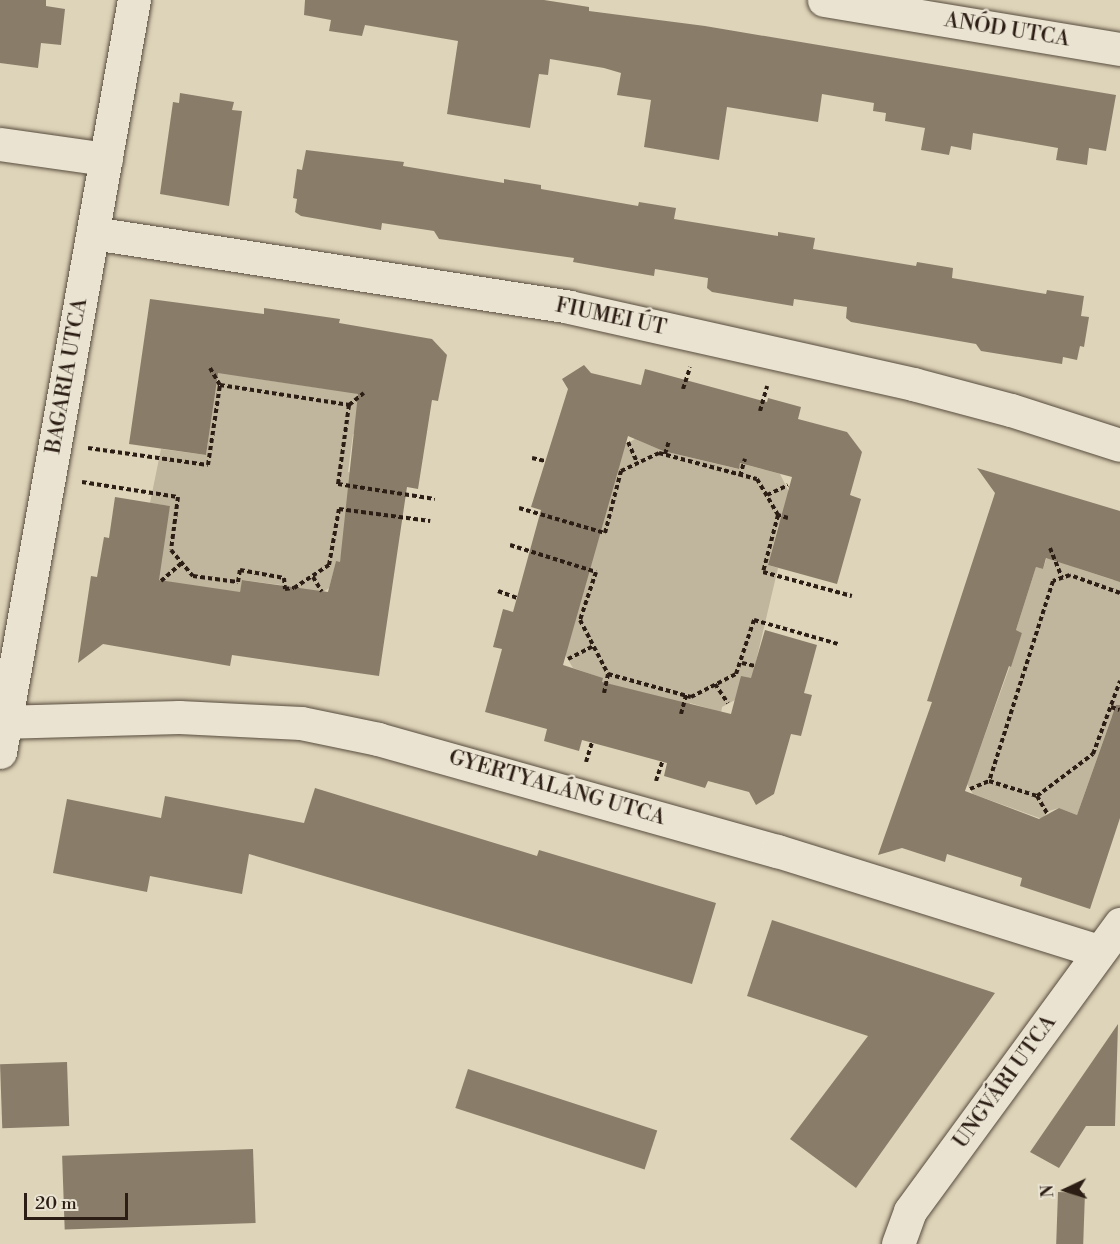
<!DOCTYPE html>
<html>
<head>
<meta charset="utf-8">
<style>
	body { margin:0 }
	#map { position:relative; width:1120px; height:1244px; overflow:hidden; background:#ded4b9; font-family:"Libre Bodoni",serif }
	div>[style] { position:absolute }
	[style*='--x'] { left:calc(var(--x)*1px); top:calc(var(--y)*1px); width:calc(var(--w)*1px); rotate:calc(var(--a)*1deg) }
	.green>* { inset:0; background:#c0b59d }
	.building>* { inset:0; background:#897d6a; transform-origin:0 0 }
	.path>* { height:4px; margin-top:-2px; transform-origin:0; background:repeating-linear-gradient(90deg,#2c1e14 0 4.5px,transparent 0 7.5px) }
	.roads { filter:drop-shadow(0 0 2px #584c3d) drop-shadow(0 0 2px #584c3d) }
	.street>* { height:33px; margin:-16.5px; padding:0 16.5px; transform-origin:16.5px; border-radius:16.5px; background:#eae3d2 }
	span { translate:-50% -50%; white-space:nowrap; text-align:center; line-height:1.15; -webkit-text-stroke:4.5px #eae3d2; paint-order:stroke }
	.street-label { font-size:21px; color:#2c1e14 }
	.north { position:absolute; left:1036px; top:1160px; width:60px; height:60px; -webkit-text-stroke:4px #eae3d2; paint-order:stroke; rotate:266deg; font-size:16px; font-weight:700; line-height:24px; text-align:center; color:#2c1e14 }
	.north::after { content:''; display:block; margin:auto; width:21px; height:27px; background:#2c1e14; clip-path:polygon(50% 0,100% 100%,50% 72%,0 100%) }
	.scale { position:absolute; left:24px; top:1193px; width:104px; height:27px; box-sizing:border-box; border:3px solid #2c1e14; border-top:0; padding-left:8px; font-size:18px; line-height:21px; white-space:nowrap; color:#2c1e14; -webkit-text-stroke:4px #eae3d2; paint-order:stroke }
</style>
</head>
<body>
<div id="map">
	<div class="green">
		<i style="clip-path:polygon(218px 362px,253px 378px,326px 389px,358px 385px,360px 434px,353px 434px,348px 472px,357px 474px,340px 562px,336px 562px,329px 588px,317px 596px,278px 606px,281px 585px,243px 580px,240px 592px,168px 590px,155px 575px,170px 506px,150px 503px,161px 449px,206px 455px)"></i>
		<i style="clip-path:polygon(635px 439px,663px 451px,738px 469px,742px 458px,747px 465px,780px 474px,793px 500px,778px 526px,768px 565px,778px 568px,752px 678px,735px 700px,722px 707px,719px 726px,714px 710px,690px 703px,687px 715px,599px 692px,602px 678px,573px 668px,563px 651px,602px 527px,623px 446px)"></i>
		<i style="clip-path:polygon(1050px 548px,1077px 568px,1113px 580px,1120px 572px,1120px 718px,1112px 716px,1077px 815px,1059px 808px,1049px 811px,1042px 819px,973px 794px,967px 784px,1022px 633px,1016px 630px,1036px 567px,1043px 569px)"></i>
	</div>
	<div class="building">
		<i style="clip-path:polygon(0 0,46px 0,46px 6px,65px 9px,61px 45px,41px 43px,38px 68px,0 63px)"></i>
		<i style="clip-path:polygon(305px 0,544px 0,589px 7px,589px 11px,705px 26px,1116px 95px,1106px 151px,1089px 148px,1087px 165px,1056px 160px,1058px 148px,973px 133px,971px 150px,951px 146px,949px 155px,921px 150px,925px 128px,885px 121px,886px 113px,873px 111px,874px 103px,822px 94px,818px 122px,727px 107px,719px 160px,644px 147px,651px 100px,617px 95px,621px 73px,604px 68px,550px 59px,548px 75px,539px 74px,530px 128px,447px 114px,458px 41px,365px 25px,362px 36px,329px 31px,331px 20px,304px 15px)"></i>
		<i style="clip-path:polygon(180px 93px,234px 102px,232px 110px,242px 111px,229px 206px,160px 194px,173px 102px,179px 103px)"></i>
		<i style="clip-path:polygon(306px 150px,404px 162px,403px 166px,504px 183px,504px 179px,541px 185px,541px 189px,638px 206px,639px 202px,676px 208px,674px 219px,778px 236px,778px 232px,815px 238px,813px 249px,916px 266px,917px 262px,953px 268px,952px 278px,1046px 294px,1047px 290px,1084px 296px,1081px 316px,1089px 317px,1084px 347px,1080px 346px,1077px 360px,1063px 357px,1062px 364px,981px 351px,976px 344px,851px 322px,846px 318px,847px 307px,794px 299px,793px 306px,712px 292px,707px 288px,708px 278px,655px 269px,654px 276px,573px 262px,574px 258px,439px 239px,434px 231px,382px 223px,381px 230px,301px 216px,295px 212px,297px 199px,293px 198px,297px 169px,302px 170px)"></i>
		<i style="clip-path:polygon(150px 299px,264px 314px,264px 308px,340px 319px,339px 323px,432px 339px,447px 355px,438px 401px,432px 400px,418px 489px,407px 487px,379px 676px,232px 655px,230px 666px,103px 644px,78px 663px,91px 576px,97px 577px,104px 537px,109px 538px,115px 497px,170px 506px,159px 580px,240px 592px,242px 580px,328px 592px,336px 561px,340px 562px,358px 394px,218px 373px,206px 455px,129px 444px)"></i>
		<i style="clip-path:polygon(584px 365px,591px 373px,641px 385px,645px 369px,767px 402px,768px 398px,801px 407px,798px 419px,847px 432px,862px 452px,850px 495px,861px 499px,837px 584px,768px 565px,792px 477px,740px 463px,739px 469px,663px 451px,628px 436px,563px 665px,603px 678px,602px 682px,731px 714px,741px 676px,751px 678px,765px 630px,817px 645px,804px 693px,812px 695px,801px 736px,791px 734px,774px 794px,756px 805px,749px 792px,708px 781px,705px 788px,664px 776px,667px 763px,582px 740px,579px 751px,544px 741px,547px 729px,485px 712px,502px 649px,493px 647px,503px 609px,513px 612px,541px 510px,531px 507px,568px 389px,562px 379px)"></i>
		<i style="clip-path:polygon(977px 468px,1120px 511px,1120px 582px,1046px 558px,1043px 569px,1036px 567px,1016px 630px,1022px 633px,1011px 667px,1009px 666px,965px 791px,1039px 819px,1059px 808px,1077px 815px,1116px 705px,1120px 705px,1120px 818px,1090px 909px,1020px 886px,1022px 878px,947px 854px,945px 862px,902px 848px,878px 855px,932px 702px,927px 701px,995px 493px)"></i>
		<i style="clip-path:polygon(315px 788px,537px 856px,539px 850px,716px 903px,692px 984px,249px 854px,242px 894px,150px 876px,147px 892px,53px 873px,67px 799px,161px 818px,165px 796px,304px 823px)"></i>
		<i style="clip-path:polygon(772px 920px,995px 993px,856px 1188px,790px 1139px,868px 1036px,747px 996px)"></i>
		<i style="clip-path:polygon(1118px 1024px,1115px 1126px,1086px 1126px,1059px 1168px,1030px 1152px)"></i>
		<i style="left:67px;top:1062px;width:64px;height:67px;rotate:88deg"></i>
		<i style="left:468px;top:1069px;width:199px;height:41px;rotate:18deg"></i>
		<i style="left:253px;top:1149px;width:74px;height:191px;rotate:88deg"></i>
		<i style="left:1058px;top:1192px;width:27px;height:52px;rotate:2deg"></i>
	</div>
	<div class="path">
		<i style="--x:210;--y:368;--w:20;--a:60"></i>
		<i style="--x:683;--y:389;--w:23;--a:-72"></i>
		<i style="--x:349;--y:405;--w:19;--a:-39"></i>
		<i style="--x:760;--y:411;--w:26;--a:-74"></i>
		<i style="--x:628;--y:442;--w:22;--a:66"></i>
		<i style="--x:88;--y:448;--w:121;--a:8.1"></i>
		<i style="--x:208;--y:465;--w:81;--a:-81.5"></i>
		<i style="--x:220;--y:385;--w:131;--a:8.8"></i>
		<i style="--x:349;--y:405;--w:80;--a:97.9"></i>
		<i style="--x:338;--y:484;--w:98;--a:8.8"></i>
		<i style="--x:665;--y:454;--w:14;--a:-73"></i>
		<i style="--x:532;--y:458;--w:13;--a:13"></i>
		<i style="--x:740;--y:476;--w:18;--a:-74"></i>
		<i style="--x:82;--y:482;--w:97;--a:8.9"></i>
		<i style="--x:178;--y:497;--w:53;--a:97.5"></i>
		<i style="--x:171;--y:550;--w:34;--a:50"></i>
		<i style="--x:193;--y:576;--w:45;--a:7.6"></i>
		<i style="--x:238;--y:582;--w:12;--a:-81"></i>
		<i style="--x:240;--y:570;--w:45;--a:10.3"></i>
		<i style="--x:284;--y:578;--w:11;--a:85"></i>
		<i style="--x:285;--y:589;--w:9;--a:-6"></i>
		<i style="--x:294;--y:588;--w:42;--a:-33.3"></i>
		<i style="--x:329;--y:565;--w:57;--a:-79.9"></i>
		<i style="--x:339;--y:509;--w:92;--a:7.5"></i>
		<i style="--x:767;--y:495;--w:23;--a:-25"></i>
		<i style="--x:519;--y:508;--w:90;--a:16.2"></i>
		<i style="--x:605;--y:533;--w:64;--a:-75.5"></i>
		<i style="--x:621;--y:471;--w:42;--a:-25.3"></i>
		<i style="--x:659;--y:453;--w:101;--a:14.9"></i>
		<i style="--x:757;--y:479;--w:42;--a:59.7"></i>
		<i style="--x:788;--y:518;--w:10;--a:-163"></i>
		<i style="--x:778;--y:515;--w:59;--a:104.7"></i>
		<i style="--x:763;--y:572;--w:92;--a:15.1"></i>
		<i style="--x:510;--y:545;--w:90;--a:17.4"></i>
		<i style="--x:596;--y:572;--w:51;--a:108.4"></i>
		<i style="--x:580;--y:620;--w:61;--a:62.6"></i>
		<i style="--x:608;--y:674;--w:86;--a:15.5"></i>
		<i style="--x:691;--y:697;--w:51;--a:-27.1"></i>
		<i style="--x:736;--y:674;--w:57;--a:-71.6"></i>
		<i style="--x:754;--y:620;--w:87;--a:15.9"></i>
		<i style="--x:1050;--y:548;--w:32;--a:68"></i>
		<i style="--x:313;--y:577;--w:17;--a:59"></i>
		<i style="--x:161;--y:581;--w:28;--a:-41"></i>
		<i style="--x:498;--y:591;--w:20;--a:20"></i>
		<i style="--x:1120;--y:593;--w:53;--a:-160.2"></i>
		<i style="--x:1070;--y:575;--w:18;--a:161"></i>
		<i style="--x:1053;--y:581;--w:210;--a:107.7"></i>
		<i style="--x:989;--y:781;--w:50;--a:17.4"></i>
		<i style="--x:1037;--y:796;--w:70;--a:-36.9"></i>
		<i style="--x:1093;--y:754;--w:78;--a:-69.7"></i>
		<i style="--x:568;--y:659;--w:28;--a:-27"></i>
		<i style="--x:742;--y:663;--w:13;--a:13"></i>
		<i style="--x:715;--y:684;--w:23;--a:56"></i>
		<i style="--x:604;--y:693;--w:19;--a:-78"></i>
		<i style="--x:1111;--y:707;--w:9;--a:18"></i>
		<i style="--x:681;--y:714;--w:20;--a:-75"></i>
		<i style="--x:586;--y:762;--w:21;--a:-73"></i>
		<i style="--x:656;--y:781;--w:20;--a:-72"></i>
		<i style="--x:970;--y:789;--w:21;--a:-23"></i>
		<i style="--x:1037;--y:796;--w:20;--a:60"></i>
	</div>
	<div class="roads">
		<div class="street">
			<i style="--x:824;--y:0;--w:300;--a:9.4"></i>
			<i style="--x:0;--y:144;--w:107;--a:8.1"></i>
			<i style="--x:93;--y:233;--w:482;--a:8.8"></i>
			<i style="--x:569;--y:307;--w:353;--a:12.6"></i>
			<i style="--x:913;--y:384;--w:101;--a:14.9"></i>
			<i style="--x:1011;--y:410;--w:114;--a:17.8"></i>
			<i style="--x:0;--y:722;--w:179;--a:-1.6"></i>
			<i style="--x:179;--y:717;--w:122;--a:2.8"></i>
			<i style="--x:301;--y:723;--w:79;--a:11.7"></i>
			<i style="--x:378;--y:739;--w:414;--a:15.7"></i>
			<i style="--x:777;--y:851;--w:337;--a:17.3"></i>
			<i style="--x:0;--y:752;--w:764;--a:-79.9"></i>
			<i style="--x:898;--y:1244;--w:35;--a:-70"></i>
			<i style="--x:910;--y:1211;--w:356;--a:-53.8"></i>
		</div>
	</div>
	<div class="street-label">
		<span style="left:1007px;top:30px;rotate:9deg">ANÓD UTCA</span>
		<span style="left:611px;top:317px;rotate:12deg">FIUMEI ÚT</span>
		<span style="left:67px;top:376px;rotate:-80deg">BAGARIA UTCA</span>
		<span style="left:557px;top:788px;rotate:16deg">GYERTYALÁNG UTCA</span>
		<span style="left:1005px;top:1082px;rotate:-54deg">UNGVÁRI UTCA</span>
	</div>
	<div class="north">N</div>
	<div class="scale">20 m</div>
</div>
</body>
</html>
